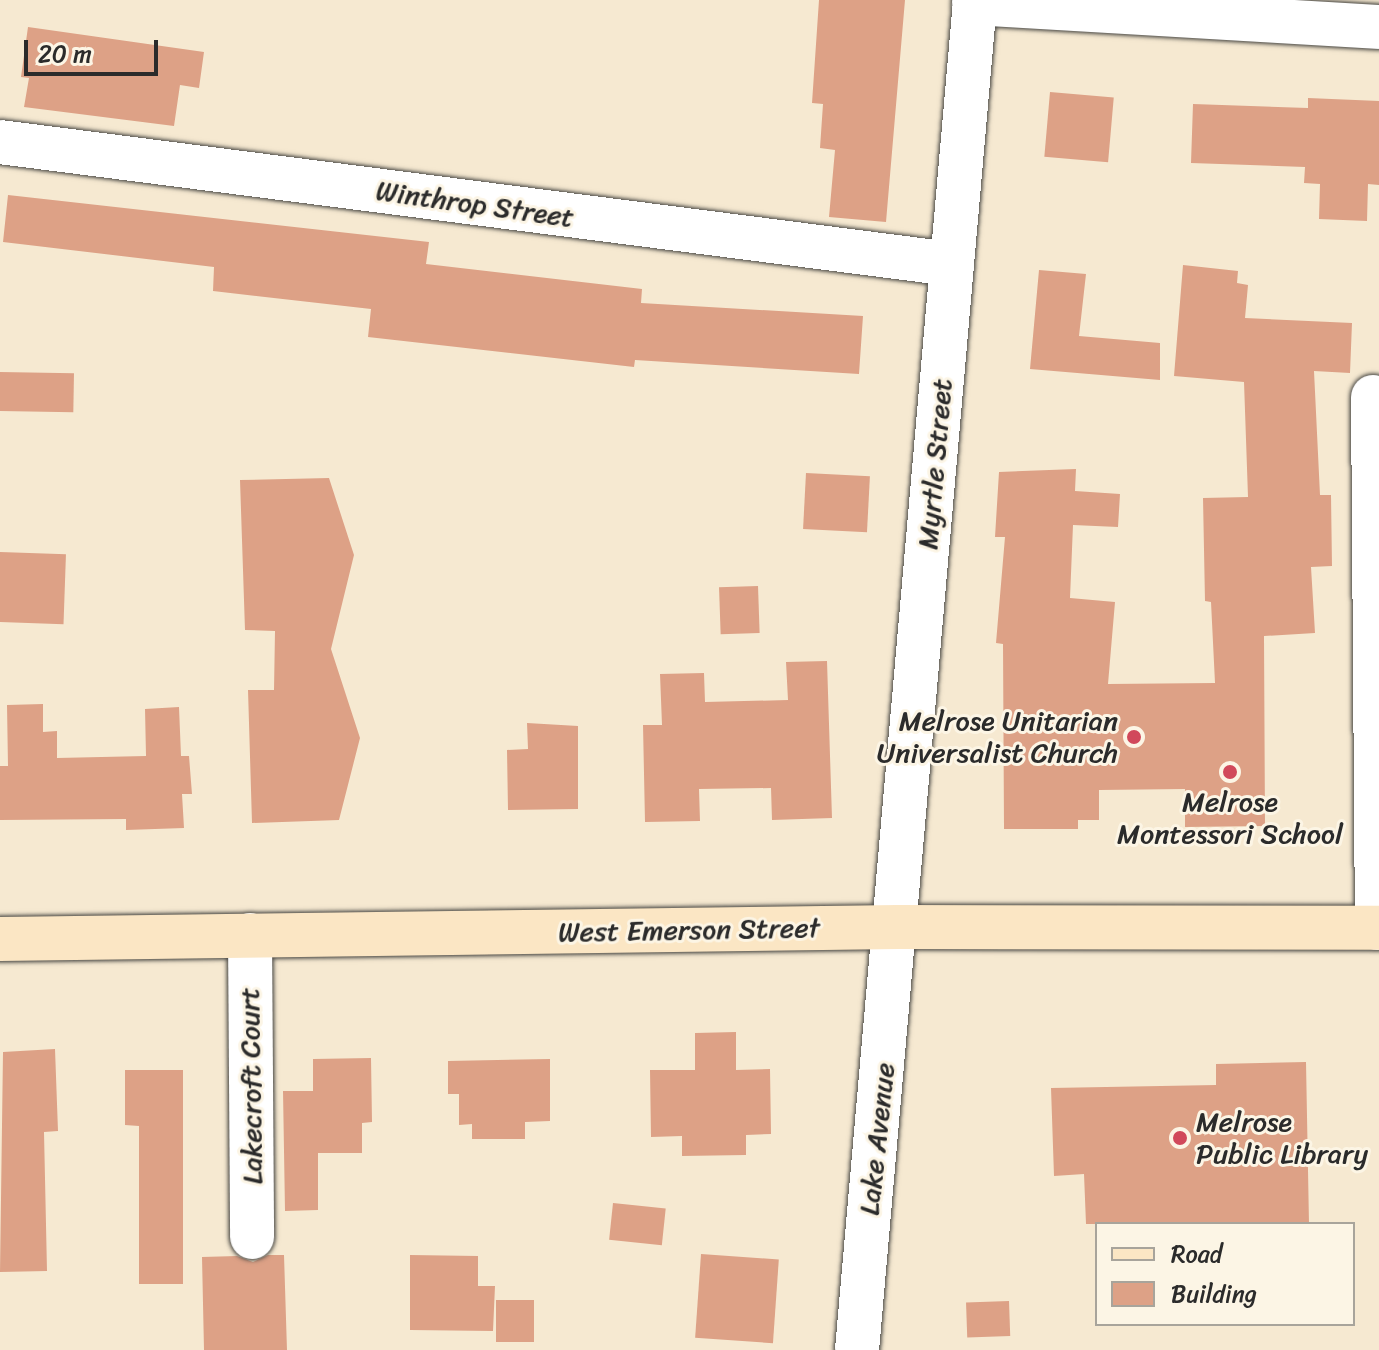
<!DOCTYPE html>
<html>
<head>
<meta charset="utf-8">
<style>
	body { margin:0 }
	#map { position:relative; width:1379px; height:1350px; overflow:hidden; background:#f6e9d1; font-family:Sriracha,sans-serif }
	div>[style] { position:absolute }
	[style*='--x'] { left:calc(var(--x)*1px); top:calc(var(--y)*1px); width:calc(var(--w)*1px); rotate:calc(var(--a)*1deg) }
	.building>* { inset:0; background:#dda186; transform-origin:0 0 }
	.roads { filter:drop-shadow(0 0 2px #494844) drop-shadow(0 0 2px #494844) }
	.street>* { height:44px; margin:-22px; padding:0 22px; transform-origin:22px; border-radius:22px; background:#fff }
	.secondary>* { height:44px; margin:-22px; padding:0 22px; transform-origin:22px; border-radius:22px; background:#fbe6c4 }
	.dots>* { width:22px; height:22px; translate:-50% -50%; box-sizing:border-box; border:4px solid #fcf5e5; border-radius:50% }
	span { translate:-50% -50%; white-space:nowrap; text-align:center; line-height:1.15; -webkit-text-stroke:6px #fcf5e5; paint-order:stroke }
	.street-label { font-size:28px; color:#2b2b2b }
	.poi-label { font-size:28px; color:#2b2b2b }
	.right { translate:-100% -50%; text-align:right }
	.left { translate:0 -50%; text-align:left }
	.legend { position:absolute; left:1095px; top:1222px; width:260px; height:104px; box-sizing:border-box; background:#fcf5e5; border:2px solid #a8a49b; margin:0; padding:10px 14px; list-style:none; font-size:24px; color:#2b2b2b }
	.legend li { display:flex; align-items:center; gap:16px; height:40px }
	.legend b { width:40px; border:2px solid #a8a49b }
	.scale { position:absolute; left:24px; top:40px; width:134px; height:36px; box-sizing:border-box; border:4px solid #2b2b2b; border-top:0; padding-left:10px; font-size:24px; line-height:28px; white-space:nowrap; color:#2b2b2b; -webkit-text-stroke:6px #fcf5e5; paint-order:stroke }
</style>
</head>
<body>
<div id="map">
	<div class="building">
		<i style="clip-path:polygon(819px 0,905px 0,886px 222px,829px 217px,835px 150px,820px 148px,823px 104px,812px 103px)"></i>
		<i style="clip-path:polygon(28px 27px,204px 52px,199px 88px,180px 85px,174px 126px,24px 107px,29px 78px,21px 77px)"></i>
		<i style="left:1050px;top:92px;width:64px;height:65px;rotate:5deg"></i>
		<i style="clip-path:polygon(1308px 98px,1379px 101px,1379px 185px,1368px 184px,1367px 221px,1319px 219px,1320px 184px,1304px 183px,1305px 167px,1191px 163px,1193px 104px,1308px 108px)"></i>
		<i style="clip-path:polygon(8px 195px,429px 242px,426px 264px,642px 289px,641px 303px,863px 316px,859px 374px,635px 360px,634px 367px,368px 337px,371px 309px,213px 291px,214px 267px,3px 242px)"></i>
		<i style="clip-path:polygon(1183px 265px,1238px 271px,1237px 283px,1248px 285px,1245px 318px,1352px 323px,1350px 373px,1314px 371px,1320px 495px,1331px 495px,1332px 566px,1311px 567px,1315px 633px,1264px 636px,1265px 826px,1185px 827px,1185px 789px,1099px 790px,1099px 820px,1078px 820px,1078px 829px,1004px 829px,1003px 644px,996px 643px,1005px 537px,995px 537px,999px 472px,1076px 469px,1075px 491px,1120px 494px,1118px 527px,1073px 525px,1070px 598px,1115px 602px,1108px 684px,1215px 683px,1211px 602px,1205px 601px,1203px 498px,1248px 497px,1244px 382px,1174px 376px)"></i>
		<i style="clip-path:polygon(1039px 270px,1086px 274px,1079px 336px,1160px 343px,1160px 380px,1030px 369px)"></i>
		<i style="left:0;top:372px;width:74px;height:39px;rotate:1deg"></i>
		<i style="left:806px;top:473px;width:64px;height:56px;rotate:3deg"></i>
		<i style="clip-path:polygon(329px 478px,354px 555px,331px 649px,360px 738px,339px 820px,252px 823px,248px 690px,274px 690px,275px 631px,245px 630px,240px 480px)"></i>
		<i style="left:0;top:552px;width:66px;height:70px;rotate:2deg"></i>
		<i style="left:758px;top:586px;width:47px;height:39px;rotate:88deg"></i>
		<i style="clip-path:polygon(827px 661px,832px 818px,772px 820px,771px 788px,699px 789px,700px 821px,645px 822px,643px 725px,662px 725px,660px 674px,704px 673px,705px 702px,788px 700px,786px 662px)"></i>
		<i style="clip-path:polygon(43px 704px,43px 732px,57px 731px,57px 758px,146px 756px,145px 709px,179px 707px,181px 756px,189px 756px,192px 794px,182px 794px,184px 828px,126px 830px,126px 819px,0 820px,0 766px,8px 766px,7px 705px)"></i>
		<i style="clip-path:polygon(527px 723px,578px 726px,578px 809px,508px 810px,507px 750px,528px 749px)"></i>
		<i style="clip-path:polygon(736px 1032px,736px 1070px,770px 1069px,771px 1134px,746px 1135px,746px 1155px,682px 1156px,682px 1136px,651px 1137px,650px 1070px,695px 1070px,695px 1033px)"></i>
		<i style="clip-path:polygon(55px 1049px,58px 1131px,44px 1132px,47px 1271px,0 1272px,3px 1052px)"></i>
		<i style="clip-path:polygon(371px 1058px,372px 1122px,362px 1123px,362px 1153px,318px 1153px,318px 1210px,285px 1211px,283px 1091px,313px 1091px,313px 1059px)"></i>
		<i style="clip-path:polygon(550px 1059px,550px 1121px,525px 1122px,525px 1139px,472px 1139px,472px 1124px,459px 1125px,459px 1094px,448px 1094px,448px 1061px)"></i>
		<i style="clip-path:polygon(1306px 1062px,1309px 1224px,1086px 1224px,1084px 1174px,1054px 1176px,1051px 1088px,1216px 1085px,1216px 1064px)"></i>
		<i style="clip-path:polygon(125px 1070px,183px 1070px,183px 1284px,139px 1284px,139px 1126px,125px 1125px)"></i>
		<i style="left:613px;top:1203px;width:53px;height:37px;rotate:6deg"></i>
		<i style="left:701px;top:1254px;width:78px;height:84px;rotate:4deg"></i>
		<i style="clip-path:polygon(268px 1255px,284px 1255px,287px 1350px,204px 1350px,202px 1257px,237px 1256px,253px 1262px)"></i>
		<i style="clip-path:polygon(410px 1255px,478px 1256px,478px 1286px,495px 1286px,493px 1331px,410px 1330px)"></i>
		<i style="left:496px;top:1300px;width:38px;height:42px"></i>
		<i style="left:1009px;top:1301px;width:35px;height:43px;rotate:88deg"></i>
	</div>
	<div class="roads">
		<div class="street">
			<i style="--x:974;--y:3;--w:406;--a:3.4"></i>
			<i style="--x:0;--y:142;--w:959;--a:7.31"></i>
			<i style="--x:1373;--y:397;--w:531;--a:89.57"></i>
			<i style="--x:250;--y:935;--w:302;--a:89.6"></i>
			<i style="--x:857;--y:1350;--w:1355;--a:-85"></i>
		</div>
		<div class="secondary">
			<i style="--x:0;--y:939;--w:898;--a:-0.77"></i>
			<i style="--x:898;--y:927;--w:481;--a:0.1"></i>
		</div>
	</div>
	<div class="dots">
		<i style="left:1134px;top:737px;background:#d1495b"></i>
		<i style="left:1230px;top:772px;background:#d1495b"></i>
		<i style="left:1180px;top:1138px;background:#d1495b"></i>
	</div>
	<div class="street-label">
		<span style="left:475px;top:204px;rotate:8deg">Winthrop Street</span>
		<span style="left:935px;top:464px;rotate:-85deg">Myrtle Street</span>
		<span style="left:689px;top:930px;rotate:-1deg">West Emerson Street</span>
		<span style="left:251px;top:1086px;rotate:-91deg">Lakecroft Court</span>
		<span style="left:877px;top:1139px;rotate:-84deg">Lake Avenue</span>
	</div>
	<div class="poi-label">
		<span class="right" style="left:1118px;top:737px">Melrose Unitarian<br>Universalist Church</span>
		<span style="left:1230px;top:818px">Melrose<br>Montessori School</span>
		<span class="left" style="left:1196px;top:1138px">Melrose<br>Public Library</span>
	</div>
	<ul class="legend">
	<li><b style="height:10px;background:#fbe6c4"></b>Road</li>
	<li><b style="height:22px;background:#dda186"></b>Building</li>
	</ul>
	<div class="scale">20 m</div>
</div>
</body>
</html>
